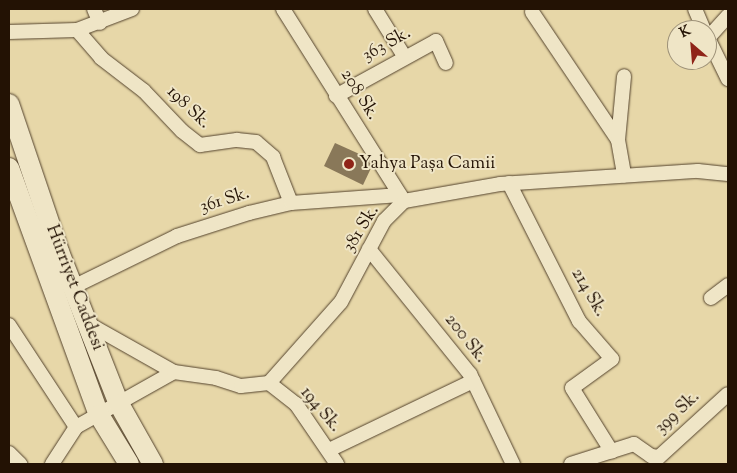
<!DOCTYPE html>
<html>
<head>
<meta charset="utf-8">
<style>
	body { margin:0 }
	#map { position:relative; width:737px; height:473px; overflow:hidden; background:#e7d7a8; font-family:"Sorts Mill Goudy",serif }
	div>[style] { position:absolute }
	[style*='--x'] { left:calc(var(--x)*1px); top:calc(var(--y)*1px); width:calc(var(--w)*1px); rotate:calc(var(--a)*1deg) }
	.building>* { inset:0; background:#897859 }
	.roads { filter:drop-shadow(0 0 1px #54432d) drop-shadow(0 0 1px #54432d) }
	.minor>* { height:14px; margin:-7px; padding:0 7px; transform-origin:7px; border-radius:7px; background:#efe5c6 }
	.secondary>* { height:20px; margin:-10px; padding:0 10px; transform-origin:10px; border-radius:10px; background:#efe5c6 }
	.dots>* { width:14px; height:14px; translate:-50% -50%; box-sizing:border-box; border:2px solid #efe5c6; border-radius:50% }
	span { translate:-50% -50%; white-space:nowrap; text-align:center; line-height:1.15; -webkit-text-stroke:4px #efe5c6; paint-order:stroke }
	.street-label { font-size:18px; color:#231204 }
	.poi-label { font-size:18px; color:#231204 }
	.left { translate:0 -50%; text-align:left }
	.frame { position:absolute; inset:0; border:10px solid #231204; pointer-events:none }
	.north { position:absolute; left:667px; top:20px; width:50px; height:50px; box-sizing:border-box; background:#efe5c6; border:1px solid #9d9178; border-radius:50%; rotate:333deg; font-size:14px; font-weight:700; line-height:20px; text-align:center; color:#231204 }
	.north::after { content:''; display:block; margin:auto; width:18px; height:22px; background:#8f2418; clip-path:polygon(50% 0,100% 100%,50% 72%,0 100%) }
</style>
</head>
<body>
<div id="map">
	<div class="building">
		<i style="clip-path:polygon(335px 143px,366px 157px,372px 166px,363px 185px,324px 166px)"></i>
	</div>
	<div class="roads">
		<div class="minor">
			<i style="--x:94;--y:9;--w:15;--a:67"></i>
			<i style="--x:283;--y:9;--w:227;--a:57.8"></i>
			<i style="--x:375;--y:9;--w:55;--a:58.3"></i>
			<i style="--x:695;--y:9;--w:23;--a:67"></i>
			<i style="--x:532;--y:12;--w:154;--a:56.1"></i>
			<i style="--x:618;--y:140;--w:36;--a:80"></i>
			<i style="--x:77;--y:30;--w:37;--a:49"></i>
			<i style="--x:101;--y:58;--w:54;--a:37.5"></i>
			<i style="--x:144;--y:91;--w:55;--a:46.5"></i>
			<i style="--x:182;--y:131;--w:23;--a:38"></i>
			<i style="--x:200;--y:145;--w:37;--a:-8"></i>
			<i style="--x:237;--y:140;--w:19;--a:6"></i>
			<i style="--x:256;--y:142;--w:23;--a:41"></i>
			<i style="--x:273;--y:157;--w:49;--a:68.6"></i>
			<i style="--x:9;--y:32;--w:68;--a:-1.7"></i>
			<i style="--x:77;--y:30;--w:59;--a:-20.9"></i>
			<i style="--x:707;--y:36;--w:48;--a:64"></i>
			<i style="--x:708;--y:38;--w:30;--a:-48"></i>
			<i style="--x:336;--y:96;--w:114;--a:-28.8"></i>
			<i style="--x:436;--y:41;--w:24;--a:66"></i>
			<i style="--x:618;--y:140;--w:64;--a:-84.6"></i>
			<i style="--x:509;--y:183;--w:155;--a:63.1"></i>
			<i style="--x:579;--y:321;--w:50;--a:49"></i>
			<i style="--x:612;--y:359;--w:49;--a:144.1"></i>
			<i style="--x:572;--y:388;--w:75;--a:58"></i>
			<i style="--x:369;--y:249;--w:161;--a:51.1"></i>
			<i style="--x:470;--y:374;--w:100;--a:64.5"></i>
			<i style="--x:73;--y:287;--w:116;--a:-26.1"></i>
			<i style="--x:177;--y:236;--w:76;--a:-17.7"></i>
			<i style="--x:249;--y:213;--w:43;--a:-13.4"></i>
			<i style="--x:291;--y:203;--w:109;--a:-4.2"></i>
			<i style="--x:711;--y:298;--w:21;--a:-37"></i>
			<i style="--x:87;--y:323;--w:100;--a:29.4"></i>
			<i style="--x:9;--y:325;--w:122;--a:56.7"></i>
			<i style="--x:269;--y:383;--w:34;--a:38"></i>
			<i style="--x:296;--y:404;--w:73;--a:55.7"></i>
			<i style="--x:329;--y:450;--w:160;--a:-25.6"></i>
			<i style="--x:9;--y:453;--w:16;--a:45"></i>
			<i style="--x:52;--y:464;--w:44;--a:-57"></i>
			<i style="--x:76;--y:427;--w:112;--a:-29.3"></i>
			<i style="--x:174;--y:372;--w:42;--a:8.1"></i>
			<i style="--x:216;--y:378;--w:26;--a:18"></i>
			<i style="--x:241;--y:386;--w:28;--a:-6"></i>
			<i style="--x:269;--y:383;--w:108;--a:-48.4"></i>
			<i style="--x:341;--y:302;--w:92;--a:-62"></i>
			<i style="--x:384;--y:221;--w:28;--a:-45"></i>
			<i style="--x:404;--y:201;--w:97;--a:-10"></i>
			<i style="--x:500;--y:184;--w:198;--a:-3.8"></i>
			<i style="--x:698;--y:171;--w:30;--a:6"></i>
			<i style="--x:571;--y:464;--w:66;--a:-17.6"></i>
			<i style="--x:634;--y:444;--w:21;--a:35"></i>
			<i style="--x:651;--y:456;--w:8;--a:7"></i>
			<i style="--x:659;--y:457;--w:93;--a:-42.4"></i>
		</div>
		<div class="secondary">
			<i style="--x:9;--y:104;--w:156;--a:71.3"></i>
			<i style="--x:59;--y:252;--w:163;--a:68.5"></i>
			<i style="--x:119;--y:404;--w:69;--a:60.5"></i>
			<i style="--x:9;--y:168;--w:263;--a:70"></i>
			<i style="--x:99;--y:415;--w:57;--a:58.5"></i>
		</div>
	</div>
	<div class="dots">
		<i style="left:349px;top:164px;background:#8f2418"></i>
	</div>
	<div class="street-label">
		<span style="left:387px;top:45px;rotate:-29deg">363 Sk.</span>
		<span style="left:359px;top:95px;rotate:58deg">208 Sk.</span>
		<span style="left:188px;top:108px;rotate:44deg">198 Sk.</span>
		<span style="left:225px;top:201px;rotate:-17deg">361 Sk.</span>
		<span style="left:362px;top:229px;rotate:-58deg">381 Sk.</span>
		<span style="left:74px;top:288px;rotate:69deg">Hürriyet Caddesi</span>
		<span style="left:588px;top:293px;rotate:60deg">214 Sk.</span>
		<span style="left:465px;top:339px;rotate:52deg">200 Sk.</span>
		<span style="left:320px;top:410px;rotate:50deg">194 Sk.</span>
		<span style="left:678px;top:413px;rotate:-43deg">399 Sk.</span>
	</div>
	<div class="poi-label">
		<span class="left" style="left:359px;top:164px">Yahya Paşa Camii</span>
	</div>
	<div class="frame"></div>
	<div class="north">K</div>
</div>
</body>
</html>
